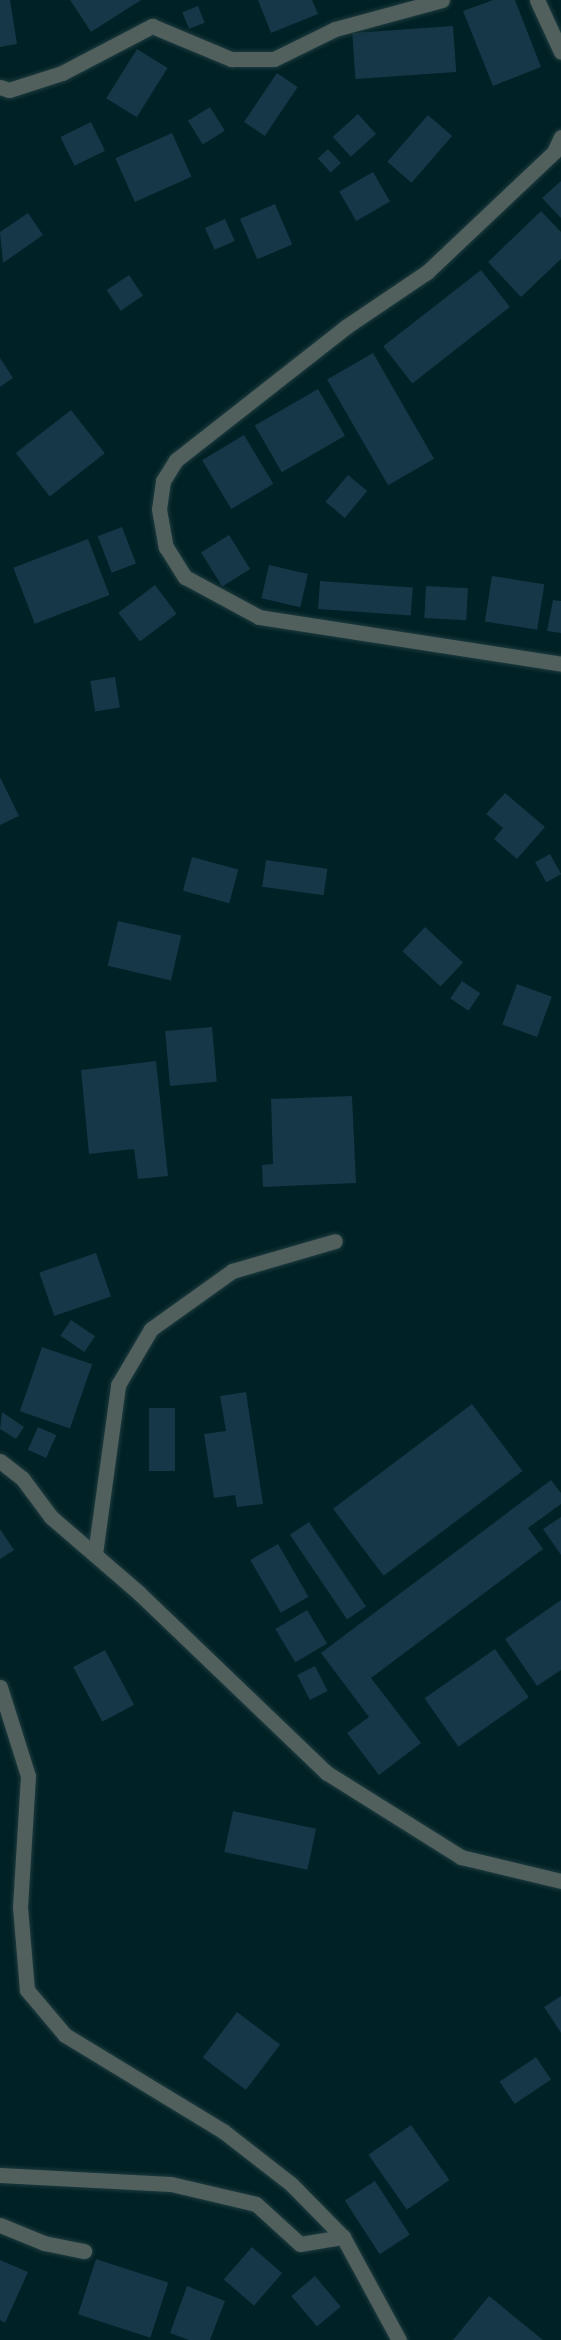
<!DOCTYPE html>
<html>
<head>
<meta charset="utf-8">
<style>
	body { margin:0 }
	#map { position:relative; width:561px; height:2340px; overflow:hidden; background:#002125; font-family:"Titillium Web",sans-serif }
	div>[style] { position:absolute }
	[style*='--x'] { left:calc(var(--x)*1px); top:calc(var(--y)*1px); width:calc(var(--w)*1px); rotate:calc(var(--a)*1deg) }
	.building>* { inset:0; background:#163747; transform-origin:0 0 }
	.roads { filter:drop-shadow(0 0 2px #1d3b3f) drop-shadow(0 0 2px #1d3b3f) }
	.minor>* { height:15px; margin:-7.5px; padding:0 7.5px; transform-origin:7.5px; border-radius:7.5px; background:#51605d }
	span { translate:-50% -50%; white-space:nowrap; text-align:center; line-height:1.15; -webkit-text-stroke:4.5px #002125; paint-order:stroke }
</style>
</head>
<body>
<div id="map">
	<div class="building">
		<i style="clip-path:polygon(0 0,10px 0,17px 44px,0 47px)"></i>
		<i style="clip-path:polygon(70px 0,141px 0,91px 32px)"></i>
		<i style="clip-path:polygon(258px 0,312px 0,318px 14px,271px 33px)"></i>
		<i style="clip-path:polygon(493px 0,515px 0,541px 67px,493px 86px,463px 11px)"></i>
		<i style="left:198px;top:6px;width:18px;height:17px;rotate:68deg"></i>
		<i style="left:453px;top:26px;width:46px;height:101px;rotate:86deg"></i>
		<i style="left:137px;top:49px;width:36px;height:58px;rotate:32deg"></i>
		<i style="left:277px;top:73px;width:25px;height:59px;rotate:34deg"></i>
		<i style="left:210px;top:107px;width:28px;height:26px;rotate:58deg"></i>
		<i style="left:358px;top:114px;width:27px;height:34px;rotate:48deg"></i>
		<i style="left:428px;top:115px;width:32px;height:62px;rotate:41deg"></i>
		<i style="left:91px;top:122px;width:32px;height:34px;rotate:64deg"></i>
		<i style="left:172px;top:133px;width:48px;height:62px;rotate:66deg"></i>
		<i style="left:328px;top:149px;width:19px;height:14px;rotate:47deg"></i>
		<i style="left:373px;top:172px;width:34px;height:39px;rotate:60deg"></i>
		<i style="clip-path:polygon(561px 181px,561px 218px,542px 198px)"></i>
		<i style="left:275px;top:204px;width:44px;height:38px;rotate:67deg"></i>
		<i style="clip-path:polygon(541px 211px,561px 232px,561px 259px,521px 297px,488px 262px)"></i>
		<i style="clip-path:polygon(28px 213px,43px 235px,3px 263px,0 232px)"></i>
		<i style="left:225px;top:219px;width:24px;height:22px;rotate:66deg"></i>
		<i style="left:481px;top:270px;width:47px;height:124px;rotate:52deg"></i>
		<i style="left:129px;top:275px;width:25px;height:27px;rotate:56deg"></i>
		<i style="left:373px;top:353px;width:122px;height:53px;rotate:60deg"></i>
		<i style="clip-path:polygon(0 358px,13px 378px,0 387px)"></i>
		<i style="left:318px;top:389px;width:54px;height:73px;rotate:60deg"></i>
		<i style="left:71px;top:410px;width:55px;height:70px;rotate:52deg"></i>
		<i style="left:244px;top:435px;width:57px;height:49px;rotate:59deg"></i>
		<i style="left:348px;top:475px;width:25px;height:35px;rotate:40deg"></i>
		<i style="left:122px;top:527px;width:39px;height:26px;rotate:69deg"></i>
		<i style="left:229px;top:535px;width:40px;height:33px;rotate:58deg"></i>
		<i style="left:88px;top:539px;width:60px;height:80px;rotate:69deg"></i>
		<i style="left:269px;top:565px;width:40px;height:34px;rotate:13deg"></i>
		<i style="left:492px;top:576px;width:53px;height:46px;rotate:9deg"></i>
		<i style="left:320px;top:581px;width:93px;height:28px;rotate:4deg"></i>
		<i style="left:155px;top:585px;width:36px;height:46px;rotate:53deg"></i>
		<i style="left:426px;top:586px;width:42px;height:32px;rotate:3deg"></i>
		<i style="clip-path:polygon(553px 600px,561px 601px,561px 633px,547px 631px)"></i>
		<i style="left:115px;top:677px;width:31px;height:25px;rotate:81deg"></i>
		<i style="clip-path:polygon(0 777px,19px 816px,0 825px)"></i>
		<i style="clip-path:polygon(505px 793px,545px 827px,517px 859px,494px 839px,503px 828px,486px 814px)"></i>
		<i style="left:550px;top:854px;width:23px;height:17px;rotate:61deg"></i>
		<i style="left:192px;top:857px;width:48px;height:35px;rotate:15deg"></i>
		<i style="left:266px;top:860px;width:62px;height:27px;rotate:8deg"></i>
		<i style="left:118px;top:921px;width:65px;height:46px;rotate:13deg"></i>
		<i style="left:425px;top:927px;width:52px;height:33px;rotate:43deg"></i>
		<i style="left:462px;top:981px;width:22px;height:21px;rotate:34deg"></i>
		<i style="left:517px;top:984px;width:37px;height:43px;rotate:20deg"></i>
		<i style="left:212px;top:1027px;width:55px;height:47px;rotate:85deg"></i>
		<i style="clip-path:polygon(156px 1061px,168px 1176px,138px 1179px,134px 1149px,89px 1154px,81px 1070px)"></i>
		<i style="clip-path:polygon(352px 1096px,356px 1183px,263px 1187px,262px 1165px,273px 1164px,271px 1099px)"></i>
		<i style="left:96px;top:1253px;width:46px;height:60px;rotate:71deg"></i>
		<i style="left:71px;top:1320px;width:29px;height:19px;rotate:34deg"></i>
		<i style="left:42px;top:1347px;width:53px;height:68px;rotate:19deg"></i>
		<i style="clip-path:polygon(246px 1392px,263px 1504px,237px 1507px,235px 1495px,214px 1498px,204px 1434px,226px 1431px,220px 1396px)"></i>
		<i style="left:472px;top:1404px;width:84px;height:174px;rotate:53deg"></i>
		<i style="left:149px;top:1408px;width:26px;height:63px"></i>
		<i style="clip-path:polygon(2px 1412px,24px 1427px,16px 1439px,0 1429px)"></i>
		<i style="left:38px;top:1427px;width:20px;height:25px;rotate:24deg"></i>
		<i style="clip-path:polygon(551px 1480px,561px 1493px,561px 1504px,528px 1528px,543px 1549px,371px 1678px,421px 1743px,379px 1775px,347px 1733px,369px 1717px,321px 1653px)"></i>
		<i style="clip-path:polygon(561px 1517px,561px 1555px,543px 1529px)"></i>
		<i style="left:309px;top:1522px;width:102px;height:23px;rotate:56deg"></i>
		<i style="clip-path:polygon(0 1529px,14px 1550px,0 1559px)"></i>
		<i style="left:278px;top:1544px;width:61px;height:32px;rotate:60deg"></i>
		<i style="clip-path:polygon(561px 1600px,561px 1670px,537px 1686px,505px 1639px)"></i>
		<i style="left:307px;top:1610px;width:39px;height:37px;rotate:59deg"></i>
		<i style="left:495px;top:1649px;width:59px;height:86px;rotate:55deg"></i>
		<i style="left:105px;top:1650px;width:62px;height:36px;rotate:62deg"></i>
		<i style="left:315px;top:1666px;width:28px;height:20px;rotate:63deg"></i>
		<i style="left:233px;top:1811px;width:85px;height:42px;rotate:12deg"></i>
		<i style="clip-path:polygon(561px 1996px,561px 2033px,544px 2007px)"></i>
		<i style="left:237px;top:2012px;width:54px;height:57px;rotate:37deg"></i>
		<i style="left:536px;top:2057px;width:27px;height:44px;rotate:56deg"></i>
		<i style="left:411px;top:2125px;width:67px;height:52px;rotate:55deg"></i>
		<i style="left:375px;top:2181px;width:64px;height:36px;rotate:57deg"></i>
		<i style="left:252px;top:2247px;width:40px;height:43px;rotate:41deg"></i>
		<i style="left:96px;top:2259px;width:76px;height:58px;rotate:18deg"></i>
		<i style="clip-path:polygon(0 2260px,28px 2272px,5px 2323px,0 2320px)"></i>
		<i style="left:315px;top:2276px;width:40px;height:31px;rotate:50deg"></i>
		<i style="clip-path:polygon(187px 2286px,225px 2301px,210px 2340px,189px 2340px,170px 2333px)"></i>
		<i style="clip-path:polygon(489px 2296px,543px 2340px,453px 2340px)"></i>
	</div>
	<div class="roads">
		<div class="minor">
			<i style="--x:537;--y:0;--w:57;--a:65.2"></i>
			<i style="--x:0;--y:87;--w:9;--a:18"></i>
			<i style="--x:9;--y:90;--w:56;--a:-17.8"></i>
			<i style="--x:62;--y:73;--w:102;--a:-27.6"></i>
			<i style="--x:152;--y:26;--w:86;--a:22.7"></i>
			<i style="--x:231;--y:59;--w:43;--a:0"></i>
			<i style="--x:274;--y:59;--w:68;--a:-26.2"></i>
			<i style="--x:335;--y:29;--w:111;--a:-15.2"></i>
			<i style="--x:561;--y:137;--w:17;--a:115"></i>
			<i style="--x:554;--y:152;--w:175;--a:136.6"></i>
			<i style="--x:427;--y:272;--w:97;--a:146"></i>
			<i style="--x:347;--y:326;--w:217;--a:141.9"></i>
			<i style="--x:176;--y:460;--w:25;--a:122"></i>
			<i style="--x:163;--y:481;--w:28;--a:98"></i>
			<i style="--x:159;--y:509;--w:39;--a:80"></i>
			<i style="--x:166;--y:547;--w:36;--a:58"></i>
			<i style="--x:185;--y:577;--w:84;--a:28.4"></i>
			<i style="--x:259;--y:617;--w:306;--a:8.8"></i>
			<i style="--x:0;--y:1461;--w:28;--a:38"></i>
			<i style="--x:22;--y:1478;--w:49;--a:53.4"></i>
			<i style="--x:51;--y:1517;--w:116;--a:40.8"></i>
			<i style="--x:139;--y:1593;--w:260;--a:43.8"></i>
			<i style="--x:327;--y:1773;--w:158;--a:32.1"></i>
			<i style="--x:461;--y:1857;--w:103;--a:13.5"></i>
			<i style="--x:95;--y:1554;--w:171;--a:-82.2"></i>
			<i style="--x:118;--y:1385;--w:65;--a:-59.5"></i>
			<i style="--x:151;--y:1329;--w:100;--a:-35.6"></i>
			<i style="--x:232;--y:1271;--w:107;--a:-16.2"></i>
			<i style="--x:0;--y:1687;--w:93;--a:72.5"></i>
			<i style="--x:28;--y:1776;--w:131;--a:93.5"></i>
			<i style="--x:20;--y:1907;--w:83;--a:85.2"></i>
			<i style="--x:27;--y:1990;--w:59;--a:49.8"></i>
			<i style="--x:65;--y:2035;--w:185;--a:31.3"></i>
			<i style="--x:223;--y:2131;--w:86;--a:37.9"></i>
			<i style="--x:291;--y:2184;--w:74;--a:45.5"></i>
			<i style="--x:343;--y:2237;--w:117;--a:61.5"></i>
			<i style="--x:0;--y:2175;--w:171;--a:3"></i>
			<i style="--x:171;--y:2184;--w:87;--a:13.2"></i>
			<i style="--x:256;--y:2204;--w:59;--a:42.3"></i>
			<i style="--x:300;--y:2244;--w:44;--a:-9.2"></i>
			<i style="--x:0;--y:2225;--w:48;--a:22.2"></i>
			<i style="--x:44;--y:2243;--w:41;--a:11.3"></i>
		</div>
	</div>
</div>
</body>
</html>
